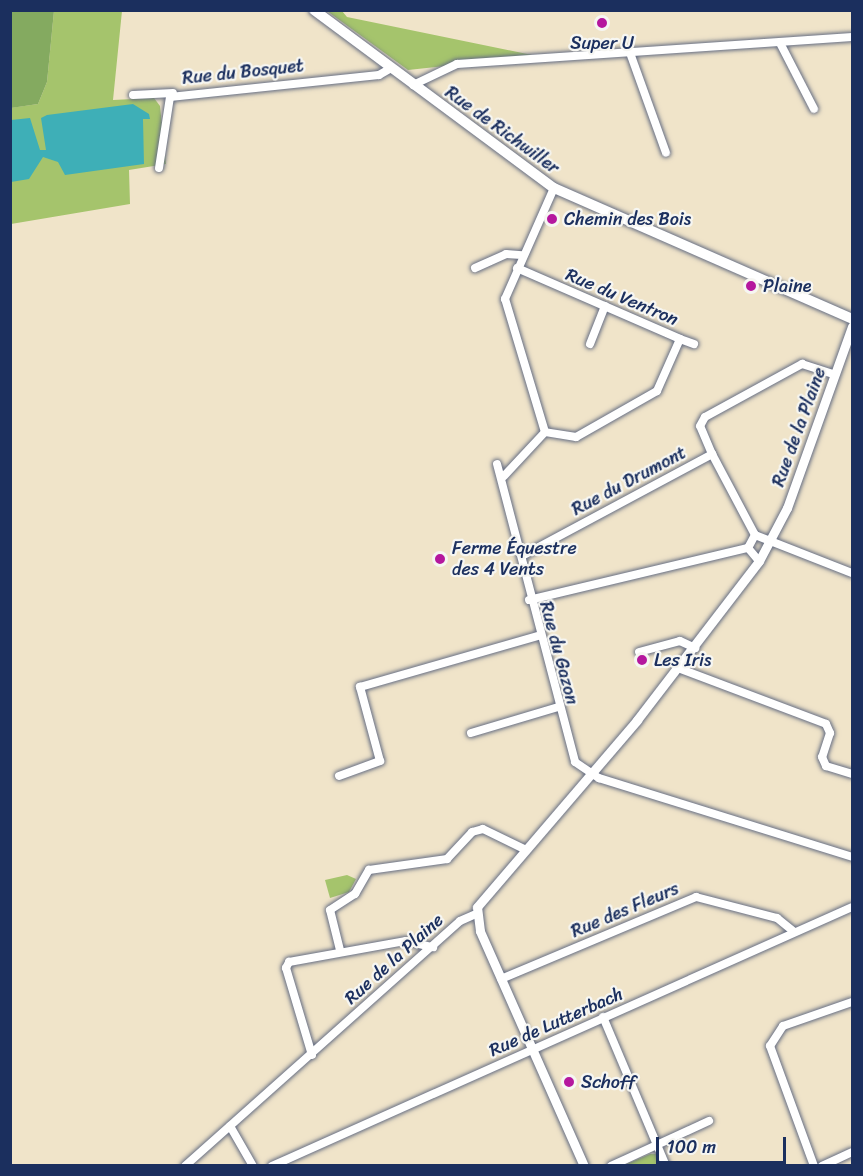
<!DOCTYPE html>
<html>
<head>
<meta charset="utf-8">
<style>
	body { margin:0 }
	#map { position:relative; width:863px; height:1176px; overflow:hidden; background:#f0e4c9; font-family:Sriracha,sans-serif }
	div>[style] { position:absolute }
	[style*='--x'] { left:calc(var(--x)*1px); top:calc(var(--y)*1px); width:calc(var(--w)*1px); rotate:calc(var(--a)*1deg) }
	.green>* { inset:0; background:#a5c46c }
	.forest>* { inset:0; background:#84aa60 }
	.water>* { inset:0; background:#3eafb7 }
	.roads { filter:drop-shadow(0 0 2px #666e83) drop-shadow(0 0 2px #666e83) }
	.minor>* { height:8px; margin:-4px; padding:0 4px; transform-origin:4px; border-radius:4px; background:#fff }
	.tertiary>* { height:9px; margin:-4.5px; padding:0 4.5px; transform-origin:4.5px; border-radius:4.5px; background:#fff }
	.secondary>* { height:10px; margin:-5px; padding:0 5px; transform-origin:5px; border-radius:5px; background:#fff }
	.dots>* { width:16px; height:16px; translate:-50% -50%; box-sizing:border-box; border:3px solid #f6f6f2; border-radius:50% }
	span { translate:-50% -50%; white-space:nowrap; text-align:center; line-height:1.15; -webkit-text-stroke:4.5px #f6f6f2; paint-order:stroke }
	.poi-label { font-size:18px; color:#1b2f5e }
	.left { translate:0 -50%; text-align:left }
	.street-label { font-size:18px; color:#1b2f5e }
	.frame { position:absolute; inset:0; border:12px solid #1b2f5e; pointer-events:none }
	.scale { position:absolute; left:656px; top:1137px; width:130px; height:27px; box-sizing:border-box; border:3px solid #1b2f5e; border-top:0; padding-left:8px; font-size:18px; line-height:21px; white-space:nowrap; color:#1b2f5e; -webkit-text-stroke:4px #f6f6f2; paint-order:stroke }
</style>
</head>
<body>
<div id="map">
	<div class="green">
		<i style="clip-path:polygon(54px 11px,122px 11px,113px 100px,154px 98px,160px 106px,166px 164px,129px 170px,130px 204px,11px 224px,10px 108px,38px 104px,47px 82px)"></i>
		<i style="clip-path:polygon(327px 11px,342px 11px,347px 17px,537px 56px,408px 70px)"></i>
		<i style="clip-path:polygon(347px 875px,356px 879px,349px 892px,330px 898px,325px 880px)"></i>
		<i style="clip-path:polygon(650px 1154px,657px 1154px,662px 1165px,622px 1166px)"></i>
	</div>
	<div class="forest">
		<i style="clip-path:polygon(10px 11px,54px 11px,47px 82px,38px 104px,11px 108px)"></i>
	</div>
	<div class="water">
		<i style="clip-path:polygon(133px 104px,149px 114px,150px 119px,143px 119px,144px 164px,65px 175px,58px 162px,43px 157px,29px 179px,11px 182px,11px 120px,30px 118px,40px 150px,46px 150px,41px 118px,47px 115px)"></i>
	</div>
	<div class="roads">
		<div class="minor">
			<i style="--x:780;--y:43;--w:74;--a:62.7"></i>
			<i style="--x:629;--y:50;--w:109;--a:70.2"></i>
			<i style="--x:413;--y:85;--w:49;--a:-25.5"></i>
			<i style="--x:457;--y:64;--w:396;--a:-3.9"></i>
			<i style="--x:133;--y:95;--w:40;--a:-2.9"></i>
			<i style="--x:159;--y:168;--w:72;--a:-81.2"></i>
			<i style="--x:170;--y:97;--w:210;--a:-6"></i>
			<i style="--x:379;--y:75;--w:14;--a:-30"></i>
			<i style="--x:475;--y:268;--w:34;--a:-24"></i>
			<i style="--x:506;--y:254;--w:16;--a:4"></i>
			<i style="--x:517;--y:268;--w:178;--a:23.5"></i>
			<i style="--x:680;--y:339;--w:57;--a:113.9"></i>
			<i style="--x:657;--y:391;--w:93;--a:150.4"></i>
			<i style="--x:576;--y:437;--w:31;--a:-171"></i>
			<i style="--x:680;--y:339;--w:15;--a:20"></i>
			<i style="--x:590;--y:344;--w:41;--a:-68.5"></i>
			<i style="--x:545;--y:432;--w:139;--a:-106.7"></i>
			<i style="--x:505;--y:299;--w:121;--a:-66.2"></i>
			<i style="--x:712;--y:454;--w:92;--a:62"></i>
			<i style="--x:497;--y:464;--w:308;--a:75.3"></i>
			<i style="--x:575;--y:762;--w:29;--a:34"></i>
			<i style="--x:599;--y:778;--w:265;--a:17.3"></i>
			<i style="--x:504;--y:476;--w:60;--a:-47"></i>
			<i style="--x:522;--y:556;--w:216;--a:-28.2"></i>
			<i style="--x:712;--y:454;--w:30;--a:-113"></i>
			<i style="--x:700;--y:426;--w:10;--a:-61"></i>
			<i style="--x:705;--y:417;--w:111;--a:-28.7"></i>
			<i style="--x:802;--y:364;--w:35;--a:18"></i>
			<i style="--x:759;--y:561;--w:17;--a:-130"></i>
			<i style="--x:748;--y:548;--w:15;--a:-62"></i>
			<i style="--x:755;--y:535;--w:104;--a:21.4"></i>
			<i style="--x:529;--y:600;--w:225;--a:-13.4"></i>
			<i style="--x:639;--y:652;--w:42;--a:-15"></i>
			<i style="--x:680;--y:641;--w:17;--a:25"></i>
			<i style="--x:678;--y:668;--w:158;--a:20.7"></i>
			<i style="--x:826;--y:724;--w:10;--a:66"></i>
			<i style="--x:830;--y:733;--w:25;--a:108"></i>
			<i style="--x:822;--y:757;--w:10;--a:66"></i>
			<i style="--x:826;--y:766;--w:27;--a:17"></i>
			<i style="--x:471;--y:733;--w:91;--a:-16.6"></i>
			<i style="--x:339;--y:776;--w:44;--a:-20.1"></i>
			<i style="--x:380;--y:761;--w:77;--a:-105.1"></i>
			<i style="--x:360;--y:687;--w:185;--a:-16"></i>
			<i style="--x:340;--y:950;--w:41;--a:-104"></i>
			<i style="--x:330;--y:910;--w:30;--a:-33"></i>
			<i style="--x:355;--y:894;--w:28;--a:-60"></i>
			<i style="--x:369;--y:870;--w:79;--a:-8"></i>
			<i style="--x:447;--y:859;--w:37;--a:-47"></i>
			<i style="--x:472;--y:832;--w:11;--a:-15"></i>
			<i style="--x:483;--y:829;--w:46;--a:26"></i>
			<i style="--x:501;--y:979;--w:212;--a:-22.8"></i>
			<i style="--x:696;--y:897;--w:84;--a:14.5"></i>
			<i style="--x:777;--y:918;--w:22;--a:39"></i>
			<i style="--x:603;--y:1017;--w:162;--a:67.1"></i>
			<i style="--x:312;--y:1055;--w:91;--a:-106.6"></i>
			<i style="--x:286;--y:968;--w:7;--a:-63"></i>
			<i style="--x:289;--y:962;--w:119;--a:-10.2"></i>
			<i style="--x:406;--y:941;--w:28;--a:13"></i>
			<i style="--x:230;--y:1126;--w:46;--a:60.1"></i>
			<i style="--x:185;--y:1166;--w:368;--a:-41.7"></i>
			<i style="--x:460;--y:921;--w:17;--a:-24"></i>
			<i style="--x:272;--y:1166;--w:635;--a:-24.06"></i>
			<i style="--x:611;--y:1166;--w:108;--a:-24.7"></i>
			<i style="--x:814;--y:1166;--w:128;--a:-110.1"></i>
			<i style="--x:770;--y:1046;--w:24;--a:-57"></i>
			<i style="--x:783;--y:1026;--w:73;--a:-19.2"></i>
			<i style="--x:822;--y:1166;--w:33;--a:-25"></i>
		</div>
		<div class="tertiary">
			<i style="--x:584;--y:1166;--w:257;--a:-113.9"></i>
			<i style="--x:480;--y:931;--w:24;--a:-97"></i>
			<i style="--x:477;--y:907;--w:246;--a:-49.4"></i>
			<i style="--x:637;--y:720;--w:200;--a:-52.5"></i>
			<i style="--x:759;--y:561;--w:60;--a:-62.2"></i>
			<i style="--x:787;--y:508;--w:193;--a:-70.3"></i>
		</div>
		<div class="secondary">
			<i style="--x:314;--y:10;--w:299;--a:36.6"></i>
			<i style="--x:554;--y:188;--w:326;--a:23.7"></i>
		</div>
	</div>
	<div class="dots">
		<i style="left:602px;top:23px;background:#b5179e"></i>
		<i style="left:552px;top:219px;background:#b5179e"></i>
		<i style="left:751px;top:286px;background:#b5179e"></i>
		<i style="left:440px;top:559px;background:#b5179e"></i>
		<i style="left:642px;top:660px;background:#b5179e"></i>
		<i style="left:569px;top:1082px;background:#b5179e"></i>
	</div>
	<div class="poi-label">
		<span style="left:602px;top:43px">Super U</span>
		<span class="left" style="left:564px;top:219px">Chemin des Bois</span>
		<span class="left" style="left:763px;top:286px">Plaine</span>
		<span class="left" style="left:452px;top:559px">Ferme Équestre<br>des 4 Vents</span>
		<span class="left" style="left:654px;top:660px">Les Iris</span>
		<span class="left" style="left:581px;top:1082px">Schoff</span>
	</div>
	<div class="street-label">
		<span style="left:243px;top:72px;rotate:-6deg">Rue du Bosquet</span>
		<span style="left:502px;top:130px;rotate:36deg">Rue de Richwiller</span>
		<span style="left:622px;top:297px;rotate:23deg">Rue du Ventron</span>
		<span style="left:799px;top:427px;rotate:-70deg">Rue de la Plaine</span>
		<span style="left:629px;top:481px;rotate:-28deg">Rue du Drumont</span>
		<span style="left:559px;top:653px;rotate:75deg">Rue du Gazon</span>
		<span style="left:625px;top:910px;rotate:-23deg">Rue des Fleurs</span>
		<span style="left:394px;top:959px;rotate:-42deg">Rue de la Plaine</span>
		<span style="left:556px;top:1022px;rotate:-24deg">Rue de Lutterbach</span>
	</div>
	<div class="frame"></div>
	<div class="scale">100 m</div>
</div>
</body>
</html>
